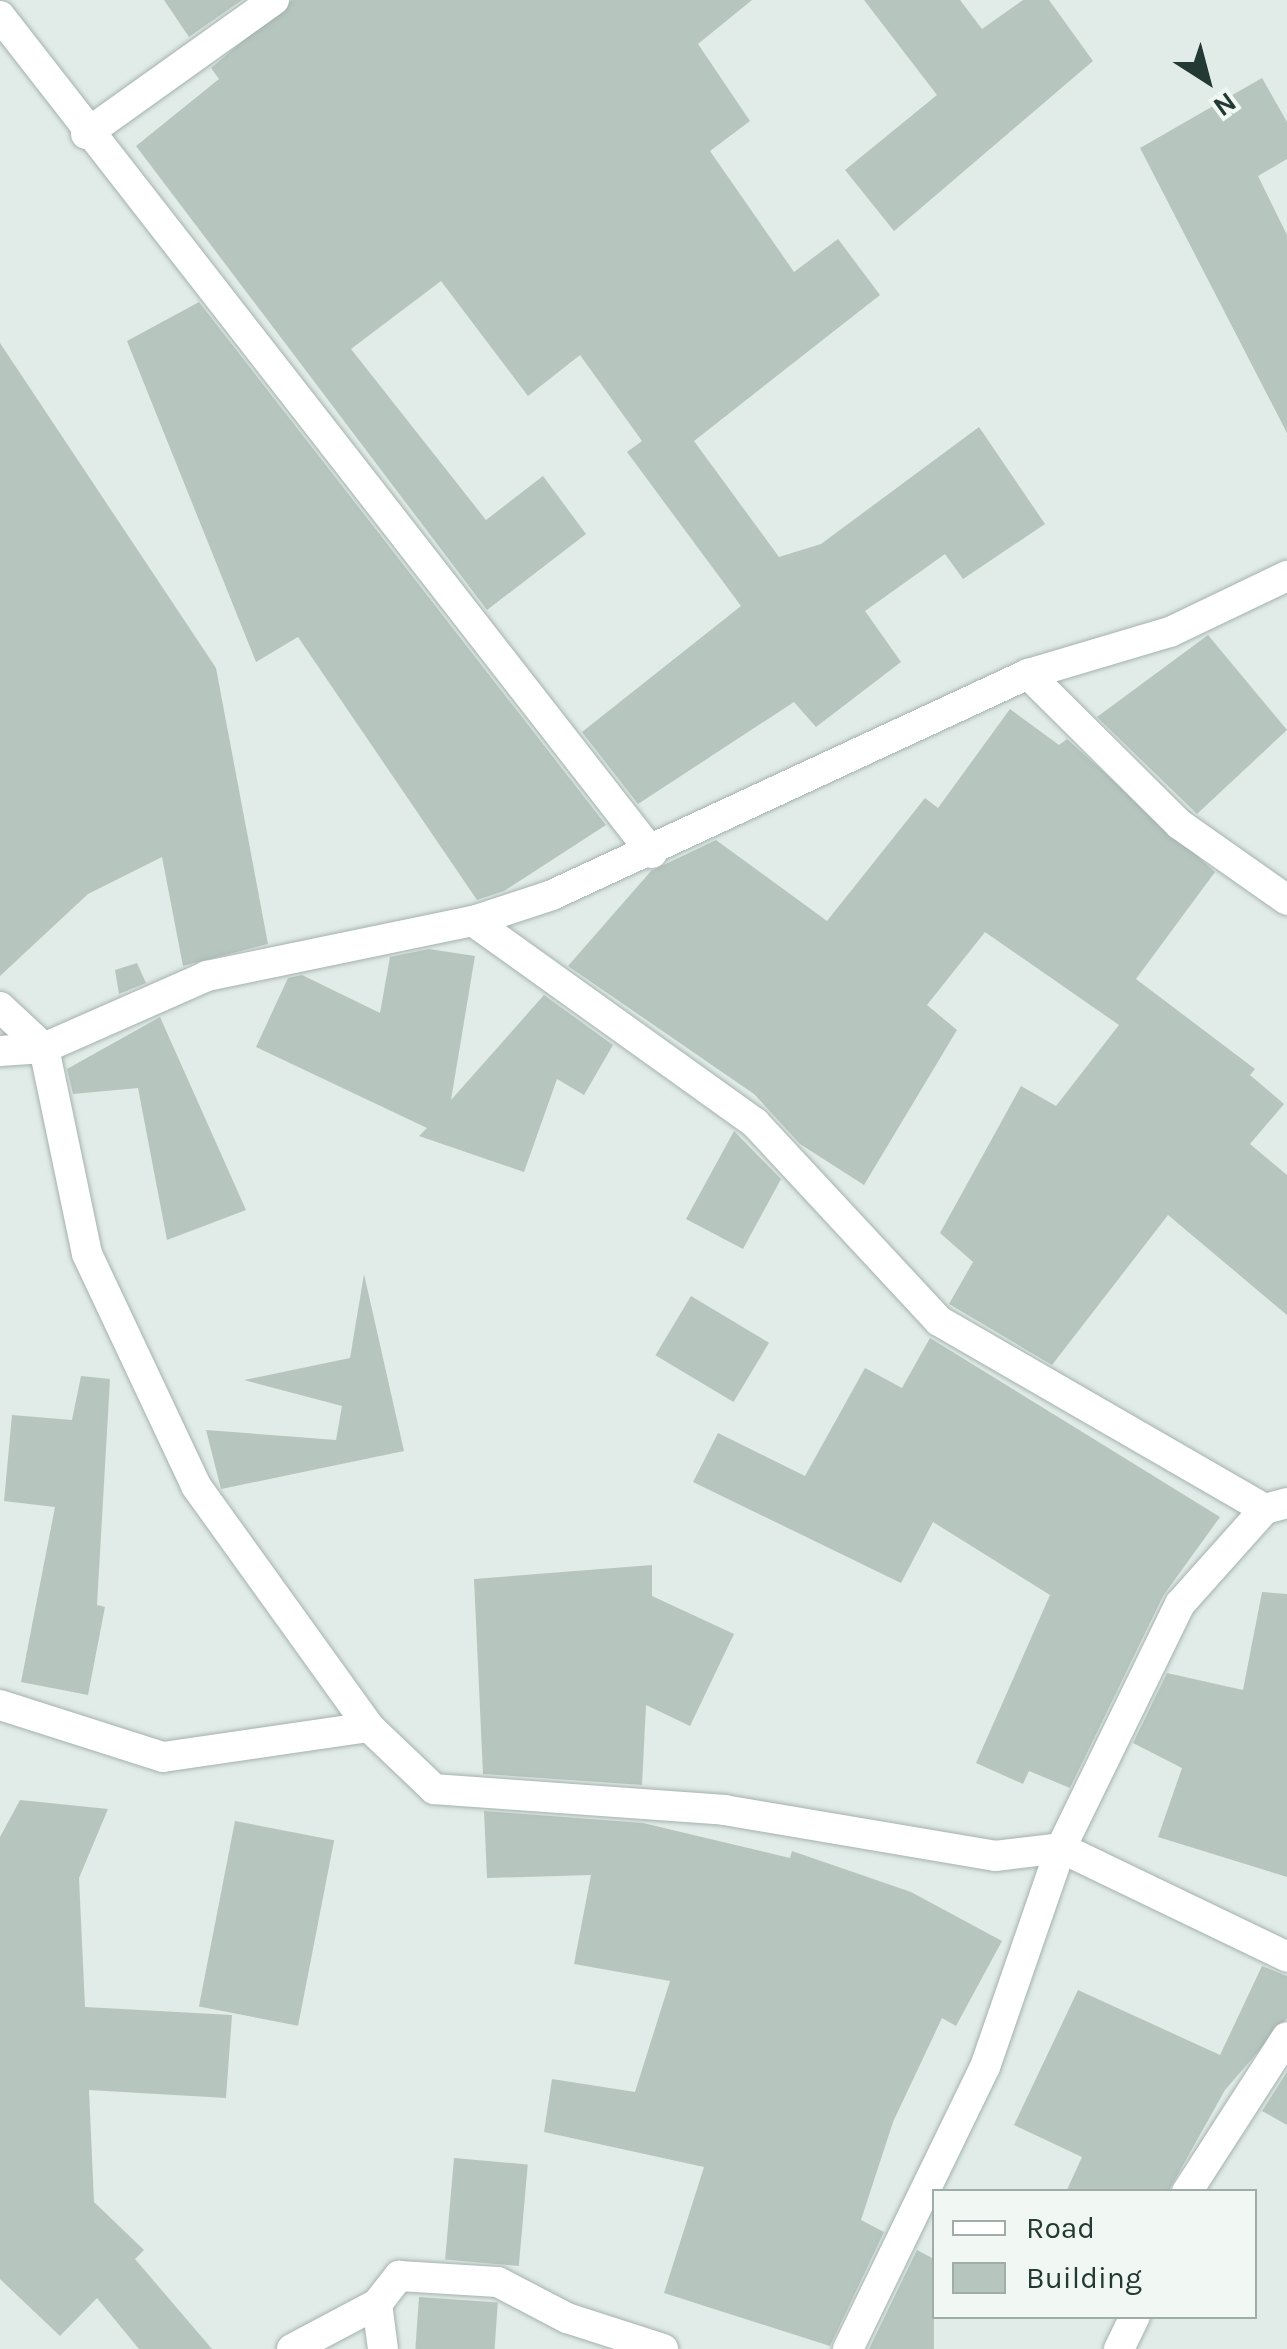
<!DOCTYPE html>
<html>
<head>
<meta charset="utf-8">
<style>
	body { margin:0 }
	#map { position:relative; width:1287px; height:2349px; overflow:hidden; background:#e1ebe7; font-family:Karla,sans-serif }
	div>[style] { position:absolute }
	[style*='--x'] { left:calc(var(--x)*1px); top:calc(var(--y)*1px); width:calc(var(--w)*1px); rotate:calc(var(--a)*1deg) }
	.building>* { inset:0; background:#b7c5bf; transform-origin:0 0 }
	.roads { filter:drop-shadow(0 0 2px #a4b2ae) drop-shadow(0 0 2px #a4b2ae) }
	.street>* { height:30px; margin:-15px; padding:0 15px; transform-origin:15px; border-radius:15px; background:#fff }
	span { translate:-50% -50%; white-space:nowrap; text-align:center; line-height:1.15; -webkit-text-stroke:9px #f1f8f4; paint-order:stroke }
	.legend { position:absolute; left:932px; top:2189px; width:325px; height:130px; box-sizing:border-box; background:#f1f8f4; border:2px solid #9faca7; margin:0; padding:12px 18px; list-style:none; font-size:30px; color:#233a34 }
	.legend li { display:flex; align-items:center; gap:20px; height:50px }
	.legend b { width:50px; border:2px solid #9faca7 }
	.north { position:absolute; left:1157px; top:30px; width:100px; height:100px; -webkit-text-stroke:8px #f1f8f4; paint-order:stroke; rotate:144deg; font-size:28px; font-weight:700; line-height:40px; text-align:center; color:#233a34 }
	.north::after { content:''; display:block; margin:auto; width:35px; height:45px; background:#233a34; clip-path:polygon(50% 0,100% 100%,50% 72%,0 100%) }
</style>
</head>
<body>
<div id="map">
	<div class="building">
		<i style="clip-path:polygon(164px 0,242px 0,189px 37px)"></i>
		<i style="clip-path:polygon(292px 0,752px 0,698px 44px,750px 121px,710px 151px,794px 272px,838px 239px,880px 295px,694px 441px,779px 557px,821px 544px,979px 427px,1045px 524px,963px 579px,945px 554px,865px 611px,901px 662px,816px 727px,794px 702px,638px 804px,582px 732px,741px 606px,627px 452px,642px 441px,580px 355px,528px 396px,441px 281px,351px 349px,486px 520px,543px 476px,586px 534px,487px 610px,136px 146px,219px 79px,211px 68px)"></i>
		<i style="clip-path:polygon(864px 0,960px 0,982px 29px,1023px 0,1049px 0,1093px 61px,894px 231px,845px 170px,937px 95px)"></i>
		<i style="clip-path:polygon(1262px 78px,1287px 122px,1287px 159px,1258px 176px,1287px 235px,1287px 433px,1140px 148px)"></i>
		<i style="clip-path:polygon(199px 302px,606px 825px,504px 891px,477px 900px,298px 637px,256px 662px,127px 341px)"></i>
		<i style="clip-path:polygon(0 343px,216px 668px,268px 944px,183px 966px,162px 857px,88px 894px,0 976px)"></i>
		<i style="clip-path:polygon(1208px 635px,1287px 730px,1197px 814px,1097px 717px)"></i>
		<i style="clip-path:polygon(1010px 709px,1059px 745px,1067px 739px,1215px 872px,1136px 979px,1255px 1069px,1250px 1075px,1284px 1104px,1250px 1144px,1287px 1175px,1287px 1315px,1168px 1215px,1052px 1365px,949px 1304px,973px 1262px,940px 1233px,1021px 1086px,1056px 1106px,1119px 1025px,985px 932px,927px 1005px,957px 1030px,864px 1185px,800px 1144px,754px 1094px,568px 966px,651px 871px,716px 840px,827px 921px,925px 798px,938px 808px)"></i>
		<i style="clip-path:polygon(429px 949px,475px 956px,451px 1100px,544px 995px,613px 1045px,584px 1095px,557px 1079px,524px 1172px,419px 1136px,427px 1128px,256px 1047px,288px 978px,302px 975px,380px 1013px,390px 957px)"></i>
		<i style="clip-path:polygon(137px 963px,146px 983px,119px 994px,115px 970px)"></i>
		<i style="clip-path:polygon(160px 1017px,246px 1210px,167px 1240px,138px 1088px,73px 1094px,67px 1069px)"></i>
		<i style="clip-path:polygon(734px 1131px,781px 1179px,743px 1249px,686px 1219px)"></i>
		<i style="clip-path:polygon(364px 1274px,404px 1451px,221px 1489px,206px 1430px,336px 1440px,342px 1406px,244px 1380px,350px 1358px)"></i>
		<i style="left:691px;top:1296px;width:91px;height:69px;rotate:31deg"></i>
		<i style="clip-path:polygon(930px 1338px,1220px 1517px,1163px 1596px,1070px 1788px,1029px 1771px,1023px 1784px,976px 1763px,1050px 1595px,933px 1522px,901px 1583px,693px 1482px,718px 1433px,805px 1476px,865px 1368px,902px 1388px)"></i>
		<i style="clip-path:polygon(81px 1376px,110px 1379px,97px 1605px,105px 1607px,88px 1695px,21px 1682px,55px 1507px,4px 1501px,12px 1415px,72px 1420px)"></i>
		<i style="clip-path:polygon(652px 1565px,652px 1596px,734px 1634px,690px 1726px,646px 1705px,642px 1785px,483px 1774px,474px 1579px)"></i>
		<i style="clip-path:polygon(1262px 1592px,1287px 1594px,1287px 1877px,1158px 1837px,1182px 1768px,1133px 1743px,1167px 1673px,1243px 1690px)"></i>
		<i style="clip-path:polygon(20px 1800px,108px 1809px,79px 1878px,85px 2007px,232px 2015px,226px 2098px,89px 2090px,94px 2202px,144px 2250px,135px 2259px,212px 2349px,139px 2349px,97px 2298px,60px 2336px,0 2279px,0 1837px)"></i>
		<i style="clip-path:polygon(484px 1811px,643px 1823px,790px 1858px,792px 1851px,911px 1892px,1002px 1941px,956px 2026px,942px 2018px,893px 2122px,861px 2220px,884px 2232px,830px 2346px,664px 2293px,704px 2167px,544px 2132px,552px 2079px,635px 2092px,670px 1981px,574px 1964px,591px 1875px,487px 1878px)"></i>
		<i style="left:235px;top:1821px;width:101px;height:189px;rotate:11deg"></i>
		<i style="clip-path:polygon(1262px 1966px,1287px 1976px,1287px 2018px,1225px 2090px,1168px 2192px,1066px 2192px,1082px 2157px,1014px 2125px,1078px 1990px,1220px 2055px)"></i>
		<i style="clip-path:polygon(1287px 2072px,1287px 2125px,1262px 2111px)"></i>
		<i style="left:454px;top:2158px;width:74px;height:102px;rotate:5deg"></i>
		<i style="clip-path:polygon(917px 2250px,934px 2259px,934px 2349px,869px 2349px)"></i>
		<i style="left:419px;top:2297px;width:79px;height:52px;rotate:4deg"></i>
	</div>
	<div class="roads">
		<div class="street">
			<i style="--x:0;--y:16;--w:1061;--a:52.08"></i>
			<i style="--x:86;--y:134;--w:231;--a:-35.5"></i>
			<i style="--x:1028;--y:674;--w:213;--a:44.8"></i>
			<i style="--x:1179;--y:824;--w:132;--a:35.1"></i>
			<i style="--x:473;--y:921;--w:347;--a:35.6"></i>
			<i style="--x:755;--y:1123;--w:270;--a:47.1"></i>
			<i style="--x:939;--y:1321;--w:376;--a:30"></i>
			<i style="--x:0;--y:1007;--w:60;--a:43"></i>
			<i style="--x:44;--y:1048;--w:210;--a:78.2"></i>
			<i style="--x:87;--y:1254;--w:256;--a:64.8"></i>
			<i style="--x:196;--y:1486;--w:297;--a:54.3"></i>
			<i style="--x:0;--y:1051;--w:44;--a:-3.9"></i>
			<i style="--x:44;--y:1048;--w:178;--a:-23.8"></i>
			<i style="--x:207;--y:976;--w:272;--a:-11.7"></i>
			<i style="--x:473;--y:921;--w:83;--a:-18.2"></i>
			<i style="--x:552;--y:895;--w:525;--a:-24.9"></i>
			<i style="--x:1028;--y:674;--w:148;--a:-16.5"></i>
			<i style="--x:1170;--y:632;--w:130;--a:-25.6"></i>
			<i style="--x:0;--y:1705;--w:171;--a:17.7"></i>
			<i style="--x:163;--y:1757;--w:208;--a:-8.3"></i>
			<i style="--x:369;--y:1727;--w:90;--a:43.6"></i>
			<i style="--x:434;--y:1789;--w:291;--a:4.1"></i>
			<i style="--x:724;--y:1810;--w:275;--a:9.6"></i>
			<i style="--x:995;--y:1856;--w:66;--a:-6.9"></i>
			<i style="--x:1061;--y:1848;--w:251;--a:25.7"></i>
			<i style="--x:1187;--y:2192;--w:184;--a:-57.2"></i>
			<i style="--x:377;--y:2304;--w:45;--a:82.4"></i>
			<i style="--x:292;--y:2349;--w:96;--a:-27.9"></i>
			<i style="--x:377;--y:2304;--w:36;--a:-52"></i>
			<i style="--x:399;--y:2276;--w:99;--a:3.5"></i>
			<i style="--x:498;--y:2282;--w:78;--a:27.6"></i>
			<i style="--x:567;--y:2318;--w:101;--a:17.9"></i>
			<i style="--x:848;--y:2349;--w:314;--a:-64.1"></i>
			<i style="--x:985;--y:2067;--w:232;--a:-70.9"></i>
			<i style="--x:1061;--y:1848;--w:271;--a:-64"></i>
			<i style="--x:1180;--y:1604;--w:127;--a:-48.2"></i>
			<i style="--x:1265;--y:1509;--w:23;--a:-15"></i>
			<i style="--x:1119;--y:2349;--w:37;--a:-64"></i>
		</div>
	</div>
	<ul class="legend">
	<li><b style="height:12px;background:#fff"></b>Road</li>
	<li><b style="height:28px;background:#b7c5bf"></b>Building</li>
	</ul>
	<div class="north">N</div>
</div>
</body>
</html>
